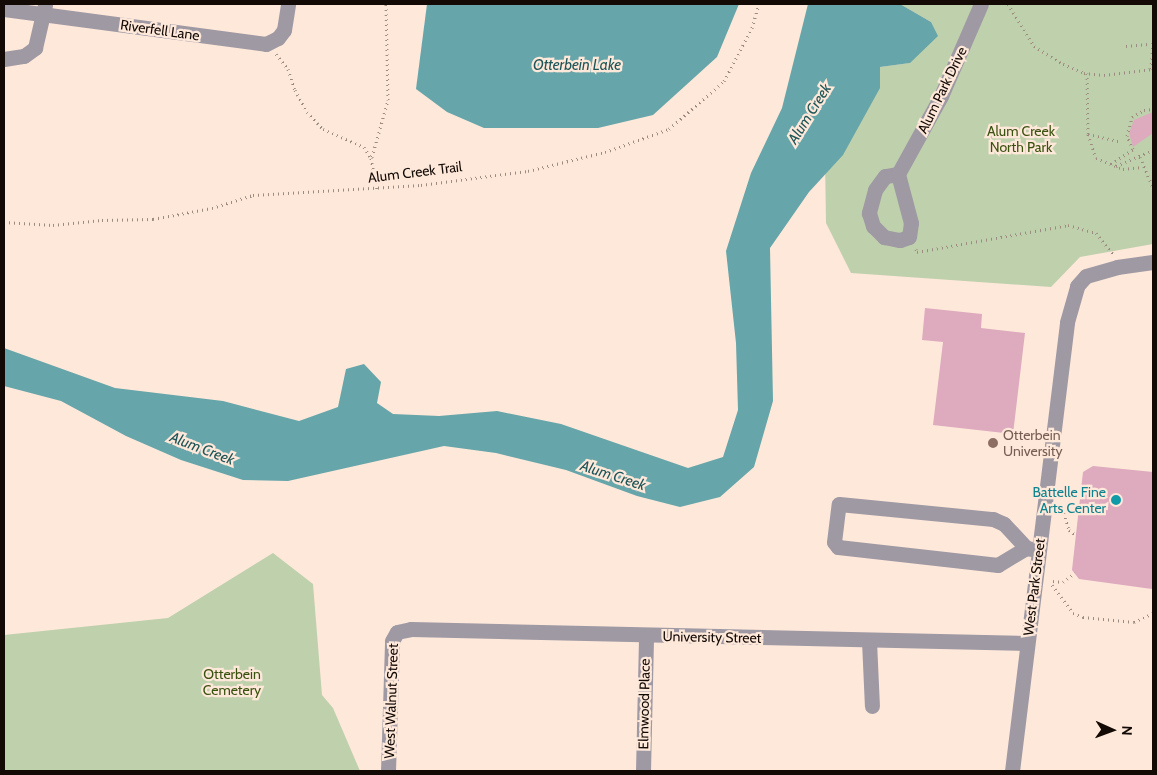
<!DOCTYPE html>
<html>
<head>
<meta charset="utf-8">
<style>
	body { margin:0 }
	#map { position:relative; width:1157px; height:775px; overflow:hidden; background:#fee8da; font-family:Cabin,sans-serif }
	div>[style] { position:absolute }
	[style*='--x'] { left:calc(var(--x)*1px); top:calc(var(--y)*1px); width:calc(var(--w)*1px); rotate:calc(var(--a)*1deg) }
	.green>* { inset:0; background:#bfd0ad }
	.water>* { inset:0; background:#66a5a9 }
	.building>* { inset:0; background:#ddaabe }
	.path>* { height:3px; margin-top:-1.5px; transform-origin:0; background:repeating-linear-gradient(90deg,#9c8b81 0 1px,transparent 0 5px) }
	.minor>* { height:15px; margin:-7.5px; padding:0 7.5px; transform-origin:7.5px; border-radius:7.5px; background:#9f99a4 }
	.dots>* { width:14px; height:14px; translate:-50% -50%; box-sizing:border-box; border:2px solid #fee8da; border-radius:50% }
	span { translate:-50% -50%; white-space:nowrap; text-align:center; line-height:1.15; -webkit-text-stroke:4.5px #fee8da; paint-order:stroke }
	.street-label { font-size:14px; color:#130a05 }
	.park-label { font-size:14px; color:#3a520f }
	.education-label { font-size:14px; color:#785e54 }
	.left { translate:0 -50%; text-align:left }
	.culture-label { font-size:14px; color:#0d838f }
	.right { translate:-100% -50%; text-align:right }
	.water-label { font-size:15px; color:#1e5558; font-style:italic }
	.frame { position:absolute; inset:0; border:5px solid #130a05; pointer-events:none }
	.north { position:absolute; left:1087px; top:705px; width:50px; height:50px; -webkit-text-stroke:4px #fee8da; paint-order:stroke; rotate:92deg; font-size:14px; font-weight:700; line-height:20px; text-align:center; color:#130a05 }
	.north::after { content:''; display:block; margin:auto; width:18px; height:22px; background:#130a05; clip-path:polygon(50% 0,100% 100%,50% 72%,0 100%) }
</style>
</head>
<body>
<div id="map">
	<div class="green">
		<i style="clip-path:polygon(900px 4px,1153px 4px,1153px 244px,1080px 257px,1051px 287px,851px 273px,826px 223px,824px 96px,880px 67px,910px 63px,931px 22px)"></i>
		<i style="clip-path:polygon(273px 553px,313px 584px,322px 695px,333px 708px,360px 771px,4px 771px,4px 635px,168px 618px)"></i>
	</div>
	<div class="water">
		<i style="clip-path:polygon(427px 4px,739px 4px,717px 57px,653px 115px,598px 128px,484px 128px,447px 112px,416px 89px)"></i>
		<i style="clip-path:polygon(808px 4px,900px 4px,931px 22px,938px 36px,910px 63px,880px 67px,880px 88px,843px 155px,809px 192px,770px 248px,773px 401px,754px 467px,720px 497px,680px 507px,637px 496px,566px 470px,496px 453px,444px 446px,288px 481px,243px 480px,181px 460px,126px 436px,61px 401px,4px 386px,4px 348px,115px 388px,223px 401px,299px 421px,338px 407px,346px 369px,364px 364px,381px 382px,377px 403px,393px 414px,439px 416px,497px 411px,561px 424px,688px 468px,723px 457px,738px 410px,736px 343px,726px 251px,751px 173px,782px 108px)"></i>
	</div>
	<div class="building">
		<i style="clip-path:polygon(1153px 112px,1153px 133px,1133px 147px,1129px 133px,1134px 120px)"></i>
		<i style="clip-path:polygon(925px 308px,982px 314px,981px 328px,1025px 333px,1013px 434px,933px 425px,943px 342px,922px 340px)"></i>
		<i style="clip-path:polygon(1093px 466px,1153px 472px,1152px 589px,1079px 579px,1072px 570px,1083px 472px)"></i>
	</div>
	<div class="path">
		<i style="--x:1008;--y:4;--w:49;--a:58.2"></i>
		<i style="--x:1034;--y:46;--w:34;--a:32"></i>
		<i style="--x:1063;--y:64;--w:23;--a:23"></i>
		<i style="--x:1084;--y:73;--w:20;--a:6"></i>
		<i style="--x:1104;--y:75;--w:49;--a:-7"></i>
		<i style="--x:1126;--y:46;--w:25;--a:-5"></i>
		<i style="--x:276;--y:54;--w:19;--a:51"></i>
		<i style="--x:288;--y:69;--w:22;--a:72"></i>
		<i style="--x:295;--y:90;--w:25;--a:61"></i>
		<i style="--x:307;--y:112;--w:23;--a:47"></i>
		<i style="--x:323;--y:129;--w:45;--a:23.7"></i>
		<i style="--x:364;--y:147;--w:13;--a:58"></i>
		<i style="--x:371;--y:158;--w:31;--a:79"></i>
		<i style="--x:1151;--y:69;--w:27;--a:-86"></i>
		<i style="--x:1087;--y:73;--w:61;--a:89.1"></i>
		<i style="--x:1088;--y:134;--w:32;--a:13"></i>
		<i style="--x:1088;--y:134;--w:25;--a:72"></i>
		<i style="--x:1096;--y:158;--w:29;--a:22"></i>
		<i style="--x:1123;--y:169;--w:19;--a:-6"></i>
		<i style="--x:372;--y:157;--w:59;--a:-74.3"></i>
		<i style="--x:388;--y:100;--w:96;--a:-91.2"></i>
		<i style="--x:1140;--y:157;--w:33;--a:67"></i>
		<i style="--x:1111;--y:164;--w:27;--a:-34"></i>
		<i style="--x:1133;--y:149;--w:14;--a:-115"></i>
		<i style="--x:1127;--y:136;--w:20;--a:-75"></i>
		<i style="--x:1132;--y:117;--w:14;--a:-30"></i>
		<i style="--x:1144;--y:110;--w:9;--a:-6"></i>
		<i style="--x:1116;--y:166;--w:40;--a:-23.4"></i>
		<i style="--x:4;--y:222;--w:49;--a:3.5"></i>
		<i style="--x:53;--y:225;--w:49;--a:-5.8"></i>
		<i style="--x:102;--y:220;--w:51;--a:-1.1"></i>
		<i style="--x:153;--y:219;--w:60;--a:-10.6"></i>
		<i style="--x:212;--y:208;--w:43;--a:-17.6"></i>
		<i style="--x:253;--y:195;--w:168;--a:-3.4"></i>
		<i style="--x:421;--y:185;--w:108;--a:-7.5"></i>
		<i style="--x:528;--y:171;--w:79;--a:-13.9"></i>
		<i style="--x:605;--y:152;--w:68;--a:-19.8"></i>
		<i style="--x:669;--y:129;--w:73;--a:-41.1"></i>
		<i style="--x:724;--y:81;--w:60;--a:-62.2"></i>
		<i style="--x:752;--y:28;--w:25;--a:-74"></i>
		<i style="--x:916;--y:249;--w:3;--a:72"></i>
		<i style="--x:917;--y:252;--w:153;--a:-10.1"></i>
		<i style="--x:1068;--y:225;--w:29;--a:16"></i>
		<i style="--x:1096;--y:233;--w:27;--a:51"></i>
		<i style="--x:1062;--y:508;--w:23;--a:72"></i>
		<i style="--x:1069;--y:530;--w:9;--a:36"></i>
		<i style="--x:1053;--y:581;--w:10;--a:6"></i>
		<i style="--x:1063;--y:582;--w:15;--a:-37"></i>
		<i style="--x:1052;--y:585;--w:35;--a:53"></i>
		<i style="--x:1073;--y:613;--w:11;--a:22"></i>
		<i style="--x:1083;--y:617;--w:51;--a:5.6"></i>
		<i style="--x:1134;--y:622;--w:21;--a:-25"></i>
	</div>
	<div class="minor">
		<i style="--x:4;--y:9;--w:264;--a:7.6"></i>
		<i style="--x:266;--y:44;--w:13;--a:-27"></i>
		<i style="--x:278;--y:38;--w:10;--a:-53"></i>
		<i style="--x:284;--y:30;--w:26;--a:-81"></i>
		<i style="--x:4;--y:59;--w:20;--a:-9"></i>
		<i style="--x:24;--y:56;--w:14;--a:-36"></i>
		<i style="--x:35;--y:48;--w:44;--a:-76.9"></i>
		<i style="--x:898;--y:174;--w:13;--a:171"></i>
		<i style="--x:885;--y:176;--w:17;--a:126"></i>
		<i style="--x:875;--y:190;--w:24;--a:105"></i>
		<i style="--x:869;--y:213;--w:14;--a:73"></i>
		<i style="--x:873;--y:226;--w:16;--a:45"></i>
		<i style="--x:884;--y:237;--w:16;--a:11"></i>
		<i style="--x:900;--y:240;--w:9;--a:-18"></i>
		<i style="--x:909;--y:237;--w:14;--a:-82"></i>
		<i style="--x:911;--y:223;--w:51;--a:-104.9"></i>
		<i style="--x:898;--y:174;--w:89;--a:-61.1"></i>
		<i style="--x:941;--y:96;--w:100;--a:-66.5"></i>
		<i style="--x:1026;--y:548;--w:33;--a:149"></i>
		<i style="--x:998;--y:565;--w:161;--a:-173.6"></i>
		<i style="--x:838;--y:547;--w:6;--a:-129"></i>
		<i style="--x:834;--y:542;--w:38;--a:-83"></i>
		<i style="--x:839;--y:504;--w:155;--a:5.6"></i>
		<i style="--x:993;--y:519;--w:12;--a:24"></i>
		<i style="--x:1004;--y:524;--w:33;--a:47"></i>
		<i style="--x:1026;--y:548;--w:13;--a:9"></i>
		<i style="--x:869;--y:641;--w:65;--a:87.4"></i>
		<i style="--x:388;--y:771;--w:130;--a:-88.2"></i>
		<i style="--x:392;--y:641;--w:10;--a:-61"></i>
		<i style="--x:397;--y:632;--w:14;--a:-12"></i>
		<i style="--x:411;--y:629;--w:616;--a:1.3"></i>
		<i style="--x:643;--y:771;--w:135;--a:-88.7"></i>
		<i style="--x:1012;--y:771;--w:452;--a:-83"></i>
		<i style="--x:1067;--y:322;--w:37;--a:-74"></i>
		<i style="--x:1077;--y:286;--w:13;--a:-48"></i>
		<i style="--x:1086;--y:276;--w:32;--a:-16"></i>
		<i style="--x:1117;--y:267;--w:36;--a:-8"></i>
	</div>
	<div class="dots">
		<i style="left:993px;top:443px;background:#8d6e63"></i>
		<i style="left:1116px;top:500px;background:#0f9aa8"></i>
	</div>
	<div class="street-label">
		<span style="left:160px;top:30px;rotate:8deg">Riverfell Lane</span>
		<span style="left:942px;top:90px;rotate:-64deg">Alum Park Drive</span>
		<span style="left:415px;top:172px;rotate:-7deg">Alum Creek Trail</span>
		<span style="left:1034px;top:587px;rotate:-83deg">West Park Street</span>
		<span style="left:712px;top:637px;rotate:1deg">University Street</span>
		<span style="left:391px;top:701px;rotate:-88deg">West Walnut Street</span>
		<span style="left:644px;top:704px;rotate:-89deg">Elmwood Place</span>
	</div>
	<div class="park-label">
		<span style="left:1021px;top:139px">Alum Creek<br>North Park</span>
		<span style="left:232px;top:682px">Otterbein<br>Cemetery</span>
	</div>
	<div class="education-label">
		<span class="left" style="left:1003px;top:443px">Otterbein<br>University</span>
	</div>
	<div class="culture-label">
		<span class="right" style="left:1106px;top:500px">Battelle Fine<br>Arts Center</span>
	</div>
	<div class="water-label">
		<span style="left:577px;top:66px">Otterbein Lake</span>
		<span style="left:810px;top:114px;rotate:-58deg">Alum Creek</span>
		<span style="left:202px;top:449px;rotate:21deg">Alum Creek</span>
		<span style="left:613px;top:476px;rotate:18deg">Alum Creek</span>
	</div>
	<div class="frame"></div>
	<div class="north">N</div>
</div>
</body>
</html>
